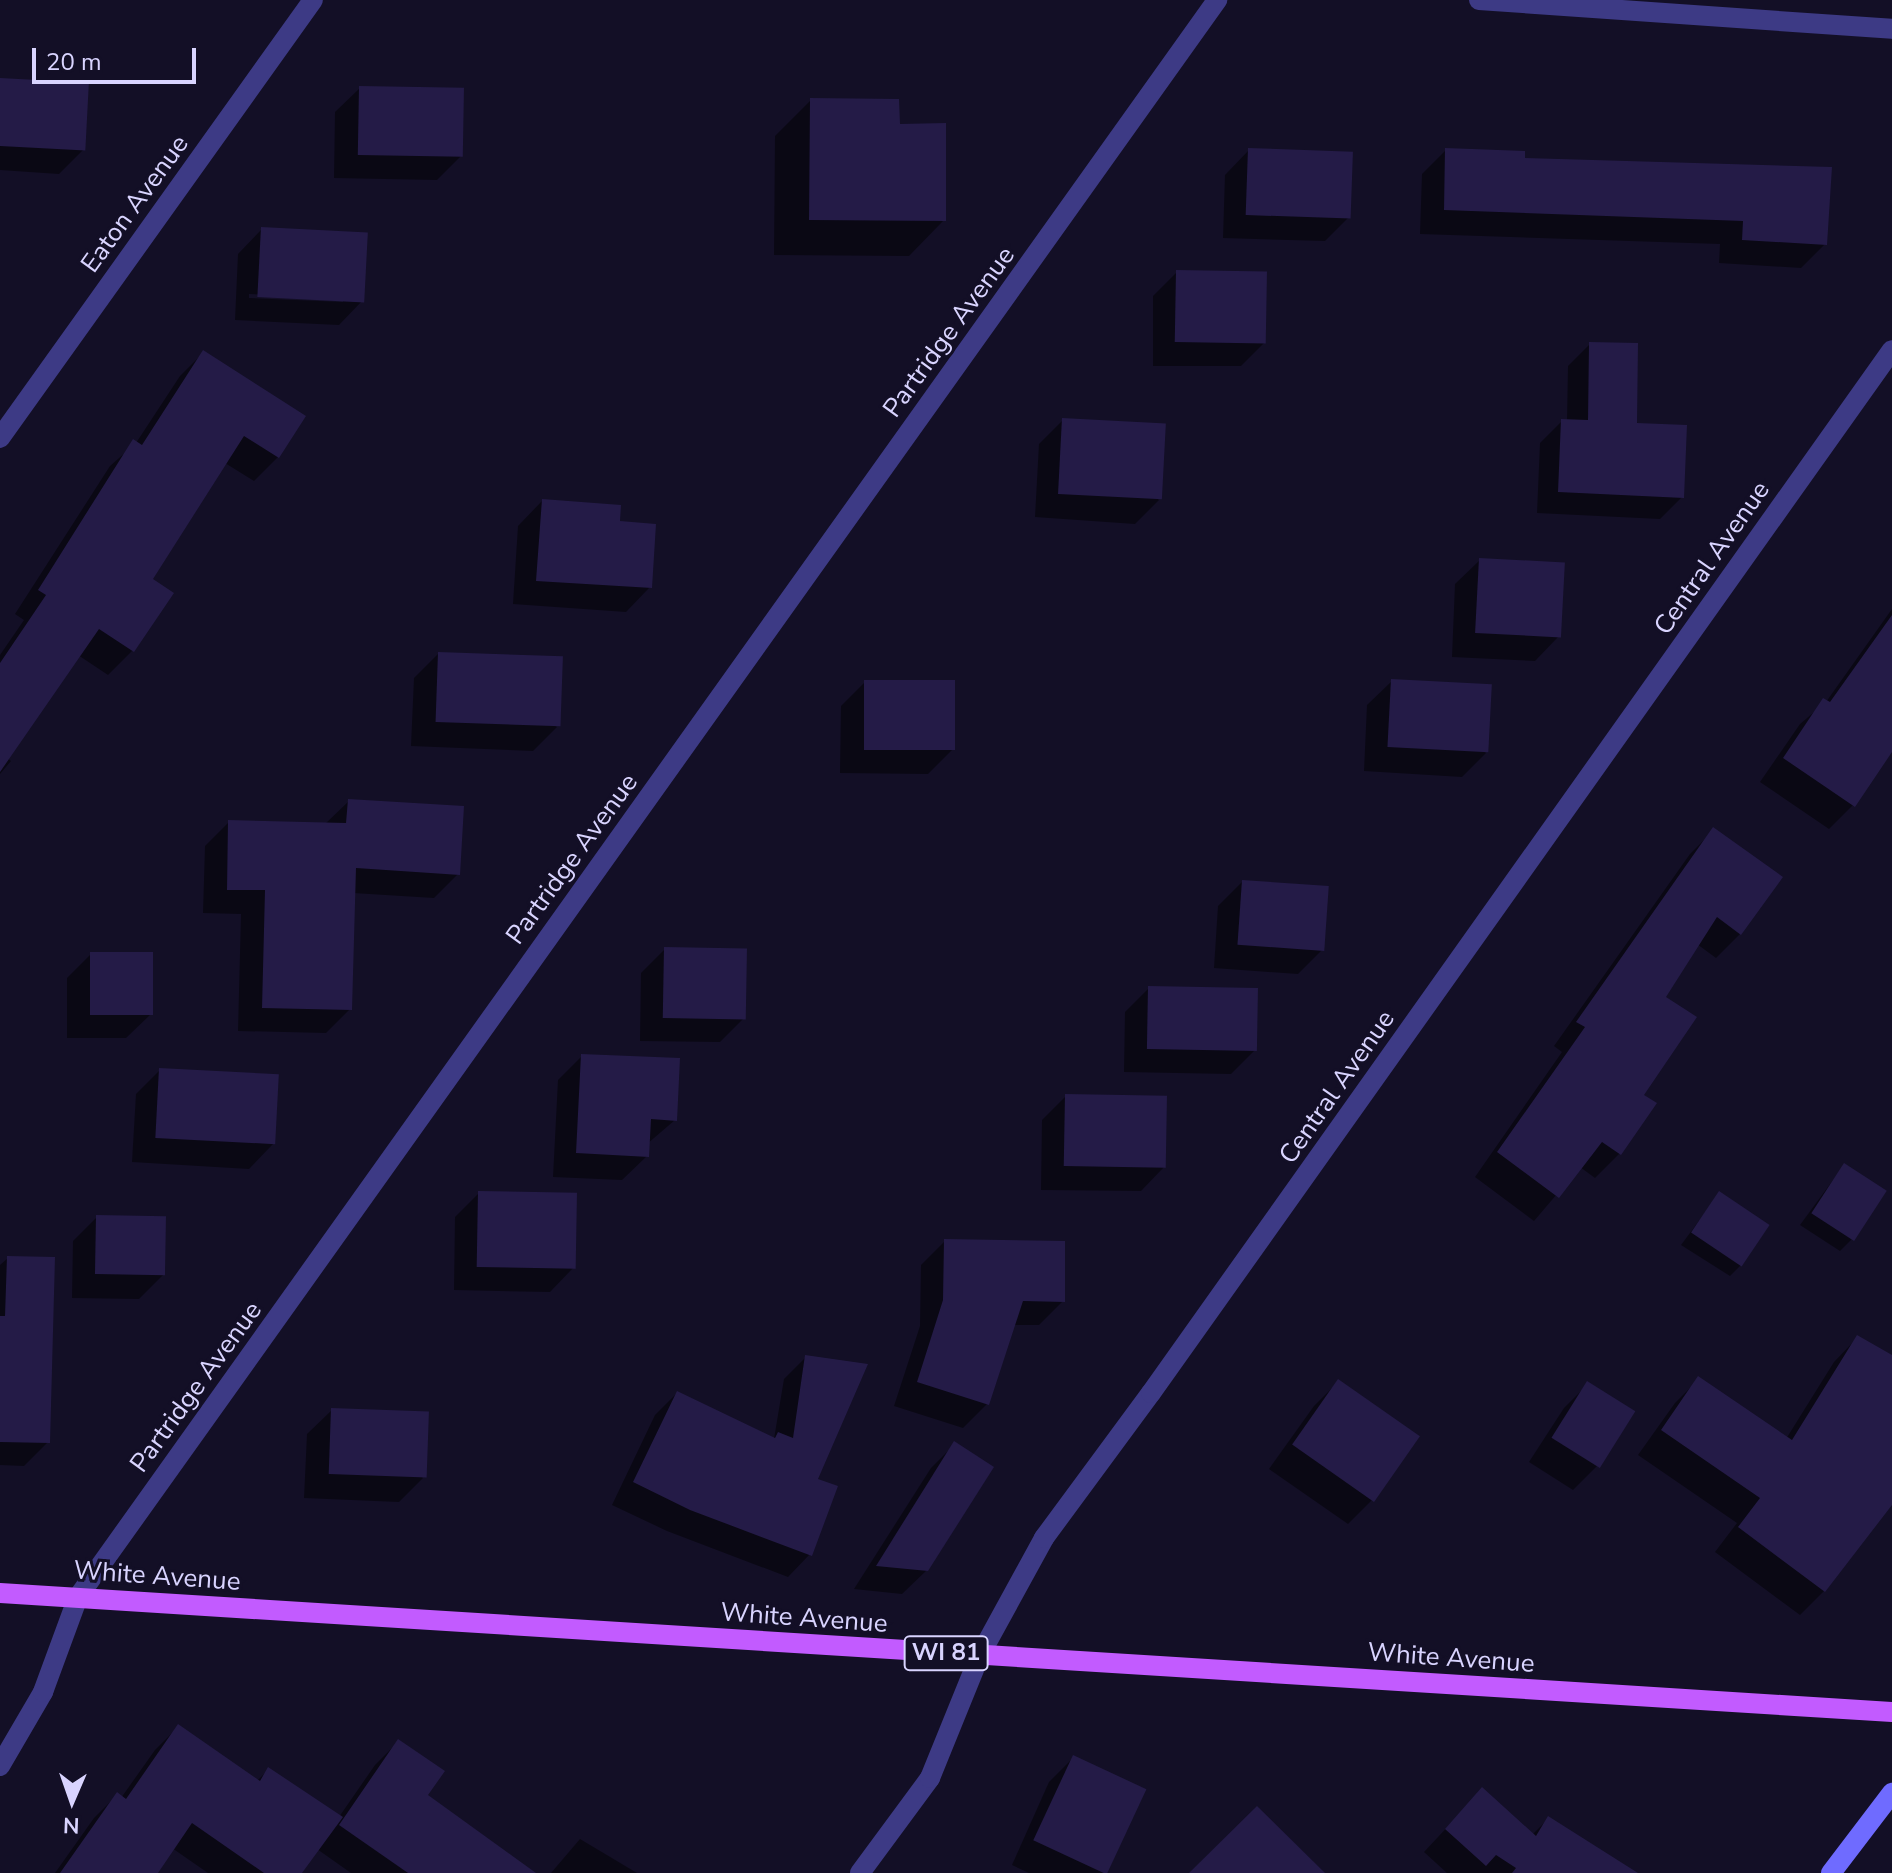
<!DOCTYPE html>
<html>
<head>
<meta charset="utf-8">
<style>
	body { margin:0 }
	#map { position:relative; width:1892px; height:1873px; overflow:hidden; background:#130f26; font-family:"Nunito Sans",sans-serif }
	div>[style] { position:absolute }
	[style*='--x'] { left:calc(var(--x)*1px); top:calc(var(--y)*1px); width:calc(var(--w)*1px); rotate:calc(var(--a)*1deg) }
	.shadow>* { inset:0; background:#0007 }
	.building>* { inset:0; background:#241b47; transform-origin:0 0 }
	.minor>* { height:20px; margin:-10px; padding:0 10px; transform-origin:10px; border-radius:10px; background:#3d3a85 }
	.secondary>* { height:20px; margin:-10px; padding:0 10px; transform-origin:10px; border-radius:10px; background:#6f6bff }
	.primary>* { height:20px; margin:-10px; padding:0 10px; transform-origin:10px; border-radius:10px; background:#c25bff }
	span { translate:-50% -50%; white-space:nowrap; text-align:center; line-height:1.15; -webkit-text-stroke:6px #130f26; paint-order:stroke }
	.shield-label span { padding:2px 6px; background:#130f26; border:2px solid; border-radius:6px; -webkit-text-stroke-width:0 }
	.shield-label { font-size:24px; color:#d9d4ff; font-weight:700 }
	.street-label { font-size:26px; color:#d9d4ff }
	.north { position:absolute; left:32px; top:1761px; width:80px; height:80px; -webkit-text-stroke:6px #130f26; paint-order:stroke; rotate:182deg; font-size:22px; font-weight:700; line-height:32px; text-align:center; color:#d9d4ff }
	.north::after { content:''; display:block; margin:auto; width:28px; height:36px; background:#d9d4ff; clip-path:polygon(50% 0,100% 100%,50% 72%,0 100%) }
	.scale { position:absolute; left:32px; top:48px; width:164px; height:36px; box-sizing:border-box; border:4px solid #d9d4ff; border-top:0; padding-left:10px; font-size:24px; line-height:28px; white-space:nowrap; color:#d9d4ff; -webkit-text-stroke:6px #130f26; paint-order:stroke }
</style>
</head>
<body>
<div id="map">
	<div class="shadow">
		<i style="clip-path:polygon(0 80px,83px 150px,59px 174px,0 170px)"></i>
		<i style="clip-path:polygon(360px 88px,461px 156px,437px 180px,334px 178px,335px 112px)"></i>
		<i style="clip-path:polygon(811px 100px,944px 220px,909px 256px,774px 255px,775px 136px)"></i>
		<i style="clip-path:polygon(1249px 150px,1349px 217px,1325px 241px,1223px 238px,1225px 175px)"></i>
		<i style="clip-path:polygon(1446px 150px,1523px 160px,1830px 169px,1825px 244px,1801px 268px,1719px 263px,1720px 244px,1420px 234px,1422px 174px)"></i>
		<i style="clip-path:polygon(evenodd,262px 229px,363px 300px,339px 325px,235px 320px,238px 254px,262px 229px,249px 294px,343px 298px,343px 302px,249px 298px,249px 294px)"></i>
		<i style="clip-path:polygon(1177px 272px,1265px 342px,1241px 366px,1153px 366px,1153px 296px)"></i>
		<i style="clip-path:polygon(1590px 344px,1682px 497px,1660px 519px,1537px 513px,1540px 443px,1562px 421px,1567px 421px,1568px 366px)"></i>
		<i style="clip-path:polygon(204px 352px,278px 457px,254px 481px,225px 463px,151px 579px,171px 593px,132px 651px,108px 675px,78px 655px,7px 758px,11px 761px,0 774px,0 655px,24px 620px,15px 614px,110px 466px,136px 443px,180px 376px)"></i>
		<i style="clip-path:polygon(1063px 420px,1159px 500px,1135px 524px,1035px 517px,1039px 444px)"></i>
		<i style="clip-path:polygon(542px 501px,618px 523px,650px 587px,626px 612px,513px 604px,518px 526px)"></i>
		<i style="clip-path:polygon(1480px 560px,1559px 636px,1535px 661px,1452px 657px,1455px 584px)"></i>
		<i style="clip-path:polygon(1892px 609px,1892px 748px,1853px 805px,1829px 829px,1760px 782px,1800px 724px,1826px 702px)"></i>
		<i style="clip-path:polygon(438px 654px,557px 727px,533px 751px,411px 746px,414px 678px)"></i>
		<i style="clip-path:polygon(1392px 681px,1486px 753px,1462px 777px,1364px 771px,1367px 705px)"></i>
		<i style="clip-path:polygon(865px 682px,952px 750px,928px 774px,840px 773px,841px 706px)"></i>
		<i style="clip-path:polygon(349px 801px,458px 874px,434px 898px,353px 893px,350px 1009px,326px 1033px,238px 1031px,241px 914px,203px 913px,205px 846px,229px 822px,325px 824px)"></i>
		<i style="clip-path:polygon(1714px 830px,1740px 934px,1716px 958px,1697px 944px,1664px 997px,1641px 1095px,1619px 1154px,1595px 1178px,1580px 1167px,1534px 1221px,1475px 1177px,1562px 1052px,1554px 1046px,1690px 854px)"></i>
		<i style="clip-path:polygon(1242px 882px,1322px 950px,1298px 974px,1214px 968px,1218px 906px)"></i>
		<i style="clip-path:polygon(665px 949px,744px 1018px,720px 1042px,640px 1041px,641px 973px)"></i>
		<i style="clip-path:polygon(91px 954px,151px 1014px,126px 1038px,67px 1038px,67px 978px)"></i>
		<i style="clip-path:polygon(1149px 988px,1255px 1050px,1231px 1074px,1124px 1072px,1125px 1012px)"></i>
		<i style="clip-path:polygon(582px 1056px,675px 1120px,647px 1144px,647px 1156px,622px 1180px,553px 1177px,558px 1080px)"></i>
		<i style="clip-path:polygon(160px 1070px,273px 1144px,249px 1169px,132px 1162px,136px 1094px)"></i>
		<i style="clip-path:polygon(1066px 1096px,1165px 1166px,1141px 1191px,1041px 1190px,1042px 1120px)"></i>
		<i style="clip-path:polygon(1844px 1165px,1852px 1239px,1840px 1251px,1800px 1225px)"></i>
		<i style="clip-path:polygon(479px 1193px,574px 1267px,550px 1292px,454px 1290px,455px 1217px)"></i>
		<i style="clip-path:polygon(1719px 1194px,1741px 1265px,1730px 1276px,1681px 1245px)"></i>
		<i style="clip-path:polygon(97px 1217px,163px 1275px,139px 1299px,72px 1298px,73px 1241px)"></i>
		<i style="clip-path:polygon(945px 1241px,1063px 1301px,1039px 1325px,1013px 1325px,987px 1404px,963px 1428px,894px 1406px,920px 1326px,921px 1265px)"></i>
		<i style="clip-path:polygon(8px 1258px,48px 1442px,24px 1466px,0 1465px,0 1265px)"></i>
		<i style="clip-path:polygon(1858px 1337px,1892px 1358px,1892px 1492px,1824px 1591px,1800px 1615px,1715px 1552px,1737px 1523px,1638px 1455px,1675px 1403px,1699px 1379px,1786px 1439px,1834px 1362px)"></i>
		<i style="clip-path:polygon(806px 1357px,815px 1480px,810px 1554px,788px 1577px,667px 1531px,612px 1505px,655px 1415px,677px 1393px,774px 1439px,784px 1379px)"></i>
		<i style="clip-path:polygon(1338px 1382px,1372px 1500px,1348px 1524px,1269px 1469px,1314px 1406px)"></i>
		<i style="clip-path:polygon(1588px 1384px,1597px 1466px,1573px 1490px,1529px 1462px,1564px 1408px)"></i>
		<i style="clip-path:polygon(332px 1410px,423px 1478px,399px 1502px,304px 1498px,307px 1434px)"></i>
		<i style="clip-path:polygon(955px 1444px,927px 1570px,902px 1594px,854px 1589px,931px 1468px)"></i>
		<i style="clip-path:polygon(178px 1727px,257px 1781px,268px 1770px,339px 1817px,375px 1765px,398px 1742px,425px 1796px,533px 1873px,351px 1873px,317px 1849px,299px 1873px,208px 1873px,172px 1848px,155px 1873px,55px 1873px,94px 1818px,117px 1795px,121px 1798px,155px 1750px)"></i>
		<i style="clip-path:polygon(1073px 1758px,1144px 1790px,1107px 1873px,1029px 1873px,1012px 1865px,1049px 1782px)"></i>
		<i style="clip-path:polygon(1482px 1790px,1532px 1835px,1549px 1818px,1601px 1873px,1447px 1873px,1424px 1852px)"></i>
		<i style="clip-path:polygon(580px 1839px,637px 1873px,551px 1873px)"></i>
	</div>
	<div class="building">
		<i style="left:0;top:78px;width:89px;height:68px;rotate:3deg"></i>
		<i style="left:359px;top:86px;width:105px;height:69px;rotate:1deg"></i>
		<i style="clip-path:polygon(810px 98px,899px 99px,900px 124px,946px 123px,946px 221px,809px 220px)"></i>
		<i style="left:1248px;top:148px;width:105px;height:67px;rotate:2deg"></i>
		<i style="clip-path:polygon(1445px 148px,1525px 151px,1525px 158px,1832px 167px,1827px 245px,1742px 240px,1743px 221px,1444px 210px)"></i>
		<i style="left:261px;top:227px;width:107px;height:70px;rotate:3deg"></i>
		<i style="left:1176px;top:270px;width:91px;height:72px;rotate:1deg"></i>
		<i style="clip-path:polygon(1589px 342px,1638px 343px,1637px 423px,1687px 425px,1684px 498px,1558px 492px,1561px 419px,1588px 420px)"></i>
		<i style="clip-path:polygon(203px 350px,306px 416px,279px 458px,244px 436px,153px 579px,174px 593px,134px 652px,99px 629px,0 772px,0 663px,46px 595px,38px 590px,133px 439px,142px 445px)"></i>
		<i style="left:1062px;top:418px;width:104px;height:76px;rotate:3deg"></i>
		<i style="clip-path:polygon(542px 499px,621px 505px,620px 521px,656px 524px,652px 588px,536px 581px)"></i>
		<i style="left:1479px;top:558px;width:86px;height:75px;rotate:3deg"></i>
		<i style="clip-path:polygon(1892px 615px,1892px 752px,1855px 807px,1783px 758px,1823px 698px,1830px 702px)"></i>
		<i style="left:438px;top:652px;width:125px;height:70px;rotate:2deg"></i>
		<i style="left:1391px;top:679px;width:101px;height:68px;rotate:3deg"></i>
		<i style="left:864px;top:680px;width:91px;height:70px"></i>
		<i style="clip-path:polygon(348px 799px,464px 806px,460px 875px,356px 868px,352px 1010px,262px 1008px,265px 890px,227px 890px,228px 820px,346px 823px)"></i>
		<i style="clip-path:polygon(1713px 827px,1783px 877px,1741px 935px,1717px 917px,1666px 997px,1697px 1017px,1644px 1095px,1657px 1103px,1621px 1155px,1602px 1142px,1559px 1198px,1497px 1152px,1585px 1027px,1576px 1022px)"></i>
		<i style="left:1242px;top:880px;width:87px;height:65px;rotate:4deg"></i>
		<i style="left:664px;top:947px;width:83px;height:71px;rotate:1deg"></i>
		<i style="left:90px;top:952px;width:63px;height:63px"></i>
		<i style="left:1148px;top:986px;width:110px;height:63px;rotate:1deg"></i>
		<i style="clip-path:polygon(581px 1054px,680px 1058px,677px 1121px,651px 1119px,649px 1157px,576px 1153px)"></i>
		<i style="left:159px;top:1068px;width:120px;height:70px;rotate:3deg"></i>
		<i style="left:1065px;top:1094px;width:102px;height:72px;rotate:1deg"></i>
		<i style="left:1844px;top:1163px;width:51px;height:60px;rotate:33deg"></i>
		<i style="left:478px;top:1191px;width:99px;height:76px;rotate:1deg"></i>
		<i style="left:1719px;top:1191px;width:61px;height:50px;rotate:34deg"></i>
		<i style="left:96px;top:1215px;width:70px;height:59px;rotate:1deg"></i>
		<i style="clip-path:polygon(944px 1239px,1065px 1241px,1065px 1302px,1023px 1301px,989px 1405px,917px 1382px,943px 1300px)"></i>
		<i style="clip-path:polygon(7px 1256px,55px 1257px,50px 1443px,0 1442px,0 1316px,5px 1316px)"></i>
		<i style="clip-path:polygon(1857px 1335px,1892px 1355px,1892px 1505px,1825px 1592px,1738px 1527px,1760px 1498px,1661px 1430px,1698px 1376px,1792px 1440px)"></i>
		<i style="clip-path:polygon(805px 1355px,868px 1364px,818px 1479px,838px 1486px,812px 1556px,690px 1510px,633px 1482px,677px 1391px,775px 1438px,778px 1432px,793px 1438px)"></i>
		<i style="left:1338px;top:1379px;width:100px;height:80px;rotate:35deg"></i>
		<i style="left:1587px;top:1381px;width:57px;height:67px;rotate:32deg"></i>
		<i style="left:331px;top:1408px;width:98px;height:66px;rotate:2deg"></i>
		<i style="clip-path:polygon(954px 1441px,994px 1467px,928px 1571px,876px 1566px)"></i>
		<i style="clip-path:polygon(178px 1724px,260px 1781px,268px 1767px,343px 1817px,302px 1873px,264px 1873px,192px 1823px,158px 1873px,60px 1873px,117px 1792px,126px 1799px)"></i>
		<i style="clip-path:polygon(398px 1739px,445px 1771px,428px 1795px,536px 1873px,408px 1873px,339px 1825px)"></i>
		<i style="left:1073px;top:1755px;width:81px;height:94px;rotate:25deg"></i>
		<i style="clip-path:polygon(1482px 1787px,1536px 1836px,1548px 1816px,1638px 1873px,1512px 1873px,1516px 1868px,1496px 1855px,1486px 1866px,1445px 1829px)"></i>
		<i style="clip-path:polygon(1257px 1806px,1325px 1873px,1189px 1873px)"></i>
	</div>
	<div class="minor">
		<i style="--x:1479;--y:0;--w:414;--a:4"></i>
		<i style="--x:0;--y:438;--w:538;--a:-54.45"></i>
		<i style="--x:0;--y:1766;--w:86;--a:-59.8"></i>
		<i style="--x:43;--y:1692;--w:101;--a:-69.8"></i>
		<i style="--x:78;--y:1597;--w:1962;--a:-54.5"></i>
		<i style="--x:860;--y:1873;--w:118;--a:-53.6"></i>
		<i style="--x:930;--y:1778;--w:133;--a:-67.9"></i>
		<i style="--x:980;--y:1655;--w:133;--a:-61.3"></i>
		<i style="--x:1044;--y:1538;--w:180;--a:-53.6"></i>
		<i style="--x:1151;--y:1393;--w:1279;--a:-54.61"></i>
	</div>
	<div class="secondary">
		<i style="--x:1831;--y:1873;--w:101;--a:-52.7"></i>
	</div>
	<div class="primary">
		<i style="--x:0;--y:1593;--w:1896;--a:3.6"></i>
	</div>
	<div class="shield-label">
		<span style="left:946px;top:1653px">WI 81</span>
	</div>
	<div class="street-label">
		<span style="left:135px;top:204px;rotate:-54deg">Eaton Avenue</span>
		<span style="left:949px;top:332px;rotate:-54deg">Partridge Avenue</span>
		<span style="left:1712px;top:558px;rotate:-55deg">Central Avenue</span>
		<span style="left:572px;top:859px;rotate:-54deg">Partridge Avenue</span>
		<span style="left:1337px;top:1087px;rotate:-55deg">Central Avenue</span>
		<span style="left:196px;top:1387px;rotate:-54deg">Partridge Avenue</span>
		<span style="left:157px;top:1576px;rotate:4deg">White Avenue</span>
		<span style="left:804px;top:1618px;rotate:4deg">White Avenue</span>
		<span style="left:1451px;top:1658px;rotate:4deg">White Avenue</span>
	</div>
	<div class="north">N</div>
	<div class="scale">20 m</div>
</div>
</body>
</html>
